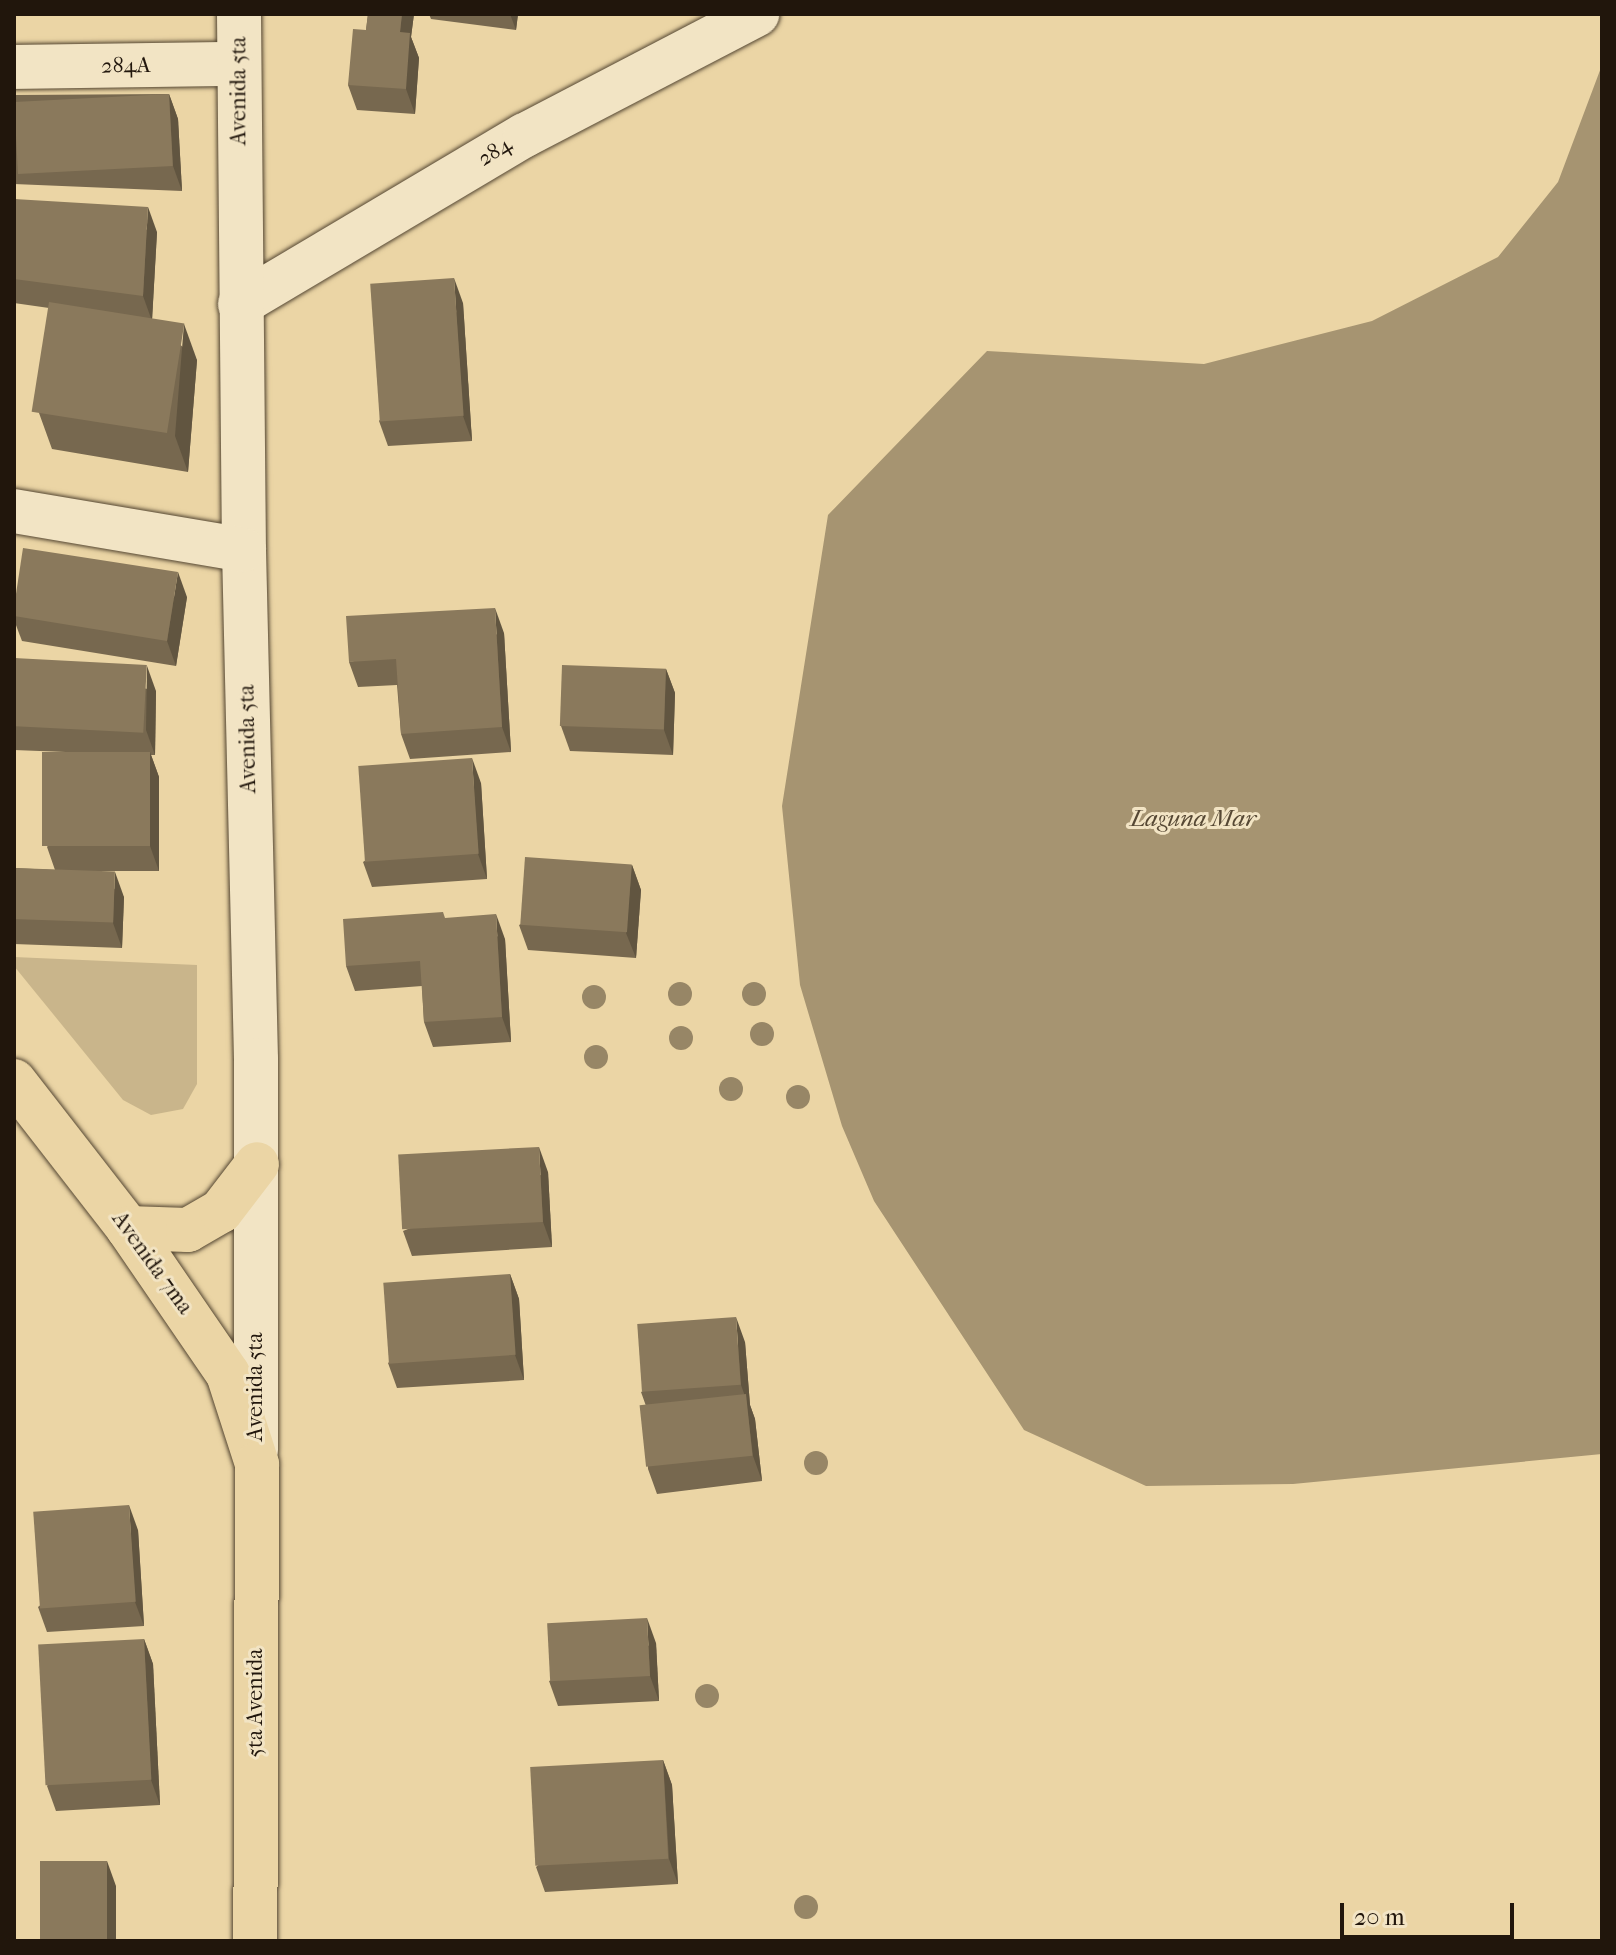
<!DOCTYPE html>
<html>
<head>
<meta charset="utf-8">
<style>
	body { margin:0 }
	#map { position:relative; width:1616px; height:1955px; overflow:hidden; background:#ebd5a5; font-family:"IM FELL French Canon",serif }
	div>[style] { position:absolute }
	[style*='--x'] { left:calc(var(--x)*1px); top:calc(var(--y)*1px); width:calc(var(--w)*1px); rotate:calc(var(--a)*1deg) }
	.green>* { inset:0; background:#c9b58b }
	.water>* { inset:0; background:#a69471 }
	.roads { filter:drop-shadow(0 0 2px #544632) drop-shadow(0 0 2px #544632) }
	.street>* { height:44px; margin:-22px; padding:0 22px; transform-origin:22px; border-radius:22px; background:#f2e4c4 }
	.secondary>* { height:44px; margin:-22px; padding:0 22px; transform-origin:22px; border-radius:22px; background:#f2e4c4 }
	.highway>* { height:44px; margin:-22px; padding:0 22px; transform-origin:22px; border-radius:22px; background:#ebd5a5 }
	.trees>* { width:24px; height:24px; margin:-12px; border-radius:50%; background:#978666 }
	.wall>* { inset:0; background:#77684f }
	.shaded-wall>* { inset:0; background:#615540 }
	.building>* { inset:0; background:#8a795c; transform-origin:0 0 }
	span { translate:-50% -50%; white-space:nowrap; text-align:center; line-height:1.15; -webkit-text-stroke:6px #f2e4c4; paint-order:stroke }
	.street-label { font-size:22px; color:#21160c }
	.water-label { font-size:24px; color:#564834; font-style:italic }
	.frame { position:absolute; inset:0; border:16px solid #21160c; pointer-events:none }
	.scale { position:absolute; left:1340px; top:1903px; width:174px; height:36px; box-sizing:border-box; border:4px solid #21160c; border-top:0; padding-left:10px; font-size:24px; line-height:28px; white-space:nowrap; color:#21160c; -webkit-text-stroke:6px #f2e4c4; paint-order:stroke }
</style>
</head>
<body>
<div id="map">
	<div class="green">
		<i style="clip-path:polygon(14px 957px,197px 965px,197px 1084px,183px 1109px,151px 1115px,123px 1100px,14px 966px)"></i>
	</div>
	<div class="water">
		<i style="clip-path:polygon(1602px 65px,1602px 1454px,1293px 1484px,1146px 1486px,1024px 1430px,874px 1201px,842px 1126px,800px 985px,782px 806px,828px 515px,987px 351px,1204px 364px,1372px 321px,1498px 257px,1558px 182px)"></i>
	</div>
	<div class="roads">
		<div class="street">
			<i style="--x:14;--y:67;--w:223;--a:-0.8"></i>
			<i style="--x:240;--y:304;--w:331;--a:-30.7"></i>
			<i style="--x:525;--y:135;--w:262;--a:-27.5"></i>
		</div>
		<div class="secondary">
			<i style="--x:239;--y:14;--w:536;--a:89.47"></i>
			<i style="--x:244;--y:550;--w:510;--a:88.65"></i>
			<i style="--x:256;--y:1060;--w:390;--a:90"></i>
			<i style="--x:14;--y:511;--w:233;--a:9.6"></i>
		</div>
		<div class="highway">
			<i style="--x:14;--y:1081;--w:186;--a:52.2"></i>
			<i style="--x:128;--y:1228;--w:177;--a:55.6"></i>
			<i style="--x:228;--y:1374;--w:95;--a:72.1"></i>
			<i style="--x:257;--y:1464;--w:477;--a:90.2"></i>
			<i style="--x:128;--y:1228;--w:60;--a:1.9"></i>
			<i style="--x:188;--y:1230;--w:38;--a:-30"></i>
			<i style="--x:221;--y:1211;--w:59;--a:-52.5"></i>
		</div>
	</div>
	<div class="trees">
		<i style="left:680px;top:994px"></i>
		<i style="left:754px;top:994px"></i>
		<i style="left:594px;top:997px"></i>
		<i style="left:762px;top:1034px"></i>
		<i style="left:681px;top:1038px"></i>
		<i style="left:596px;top:1057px"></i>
		<i style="left:731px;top:1089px"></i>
		<i style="left:798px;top:1097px"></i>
		<i style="left:816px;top:1463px"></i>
		<i style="left:707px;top:1696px"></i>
		<i style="left:806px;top:1907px"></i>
	</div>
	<div class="wall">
		<i style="clip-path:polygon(368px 14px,414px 14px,411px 37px,419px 58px,415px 114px,357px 110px,348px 85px,366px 30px)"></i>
		<i style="clip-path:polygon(429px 14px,518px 14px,516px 30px,431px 19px)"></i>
		<i style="clip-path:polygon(169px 94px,178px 119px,182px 191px,14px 184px,14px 95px)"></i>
		<i style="clip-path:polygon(14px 199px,157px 232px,152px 319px,197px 360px,188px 472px,52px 449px,39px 413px,49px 308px,14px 303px)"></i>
		<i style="clip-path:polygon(463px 303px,472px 441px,388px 446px,379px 421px)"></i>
		<i style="clip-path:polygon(187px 597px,176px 666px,22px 641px,14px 620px,14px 607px)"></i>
		<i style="clip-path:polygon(504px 633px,511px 752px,410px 759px,401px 734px,397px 685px,358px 687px,349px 662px)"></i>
		<i style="clip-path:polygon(14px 658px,156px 691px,155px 755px,151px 755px,159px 777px,159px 871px,93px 871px,124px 897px,122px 948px,14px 944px,14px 868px,55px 870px,47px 847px,117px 754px,14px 750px)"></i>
		<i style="clip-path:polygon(666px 669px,675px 693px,673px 755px,570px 751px,561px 726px)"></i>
		<i style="clip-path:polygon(481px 783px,487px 879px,372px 887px,363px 862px)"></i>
		<i style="clip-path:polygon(632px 865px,641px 890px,636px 958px,528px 950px,519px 925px)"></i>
		<i style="clip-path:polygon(445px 918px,505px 939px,511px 1042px,433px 1047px,424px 1022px,422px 986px,355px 991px,346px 966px)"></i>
		<i style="clip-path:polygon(548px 1172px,552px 1247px,412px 1256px,403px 1231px)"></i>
		<i style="clip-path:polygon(510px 1274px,519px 1299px,524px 1380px,397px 1388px,388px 1363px)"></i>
		<i style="clip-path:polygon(745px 1342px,750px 1405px,755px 1419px,762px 1481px,657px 1494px,648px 1469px,646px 1406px,641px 1392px)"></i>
		<i style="clip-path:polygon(138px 1530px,144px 1626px,47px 1632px,38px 1607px)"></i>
		<i style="clip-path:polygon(144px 1639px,153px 1664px,160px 1805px,56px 1811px,47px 1786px)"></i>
		<i style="clip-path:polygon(656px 1643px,659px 1701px,558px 1706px,549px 1681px)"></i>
		<i style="clip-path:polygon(663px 1760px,672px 1785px,678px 1884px,545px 1892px,536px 1867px)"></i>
	</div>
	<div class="shaded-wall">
		<i style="clip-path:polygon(402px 14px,414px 14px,411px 37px,419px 58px,415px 114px,406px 89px,400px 32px)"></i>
		<i style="clip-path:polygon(510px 14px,518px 14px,516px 30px)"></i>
		<i style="clip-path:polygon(169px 94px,178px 119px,182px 191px,173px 166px)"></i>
		<i style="clip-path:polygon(148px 207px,157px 232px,152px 321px,143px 296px)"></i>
		<i style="clip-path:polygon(454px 278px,463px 303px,472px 441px,463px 416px)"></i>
		<i style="clip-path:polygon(184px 324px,197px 360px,188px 472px,175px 436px)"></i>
		<i style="clip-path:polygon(178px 572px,187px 597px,176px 666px,167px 641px)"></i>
		<i style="clip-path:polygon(495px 608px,504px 633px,511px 752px,502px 727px)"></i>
		<i style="clip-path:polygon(147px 666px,156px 691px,155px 755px,146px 730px)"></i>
		<i style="clip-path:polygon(666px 669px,675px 693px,673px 755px,664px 730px)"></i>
		<i style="clip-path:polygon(150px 752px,159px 777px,159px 871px,150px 846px)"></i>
		<i style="clip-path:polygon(472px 758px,481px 783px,487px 879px,478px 854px)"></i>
		<i style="clip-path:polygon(632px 865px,641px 890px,636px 958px,626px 933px)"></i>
		<i style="clip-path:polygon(115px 872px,124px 897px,122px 948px,113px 923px)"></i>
		<i style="clip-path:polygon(496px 914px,505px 939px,511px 1042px,502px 1017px)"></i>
		<i style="clip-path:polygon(539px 1147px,548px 1172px,552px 1247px,543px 1222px)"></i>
		<i style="clip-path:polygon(510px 1274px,519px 1299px,524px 1380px,515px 1355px)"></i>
		<i style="clip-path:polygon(736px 1317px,745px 1342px,750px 1405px,755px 1419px,762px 1481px,753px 1456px,746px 1399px,741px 1385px)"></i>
		<i style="clip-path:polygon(129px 1505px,138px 1530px,144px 1626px,135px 1602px)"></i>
		<i style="clip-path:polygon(647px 1618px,656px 1643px,659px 1701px,650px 1676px)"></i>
		<i style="clip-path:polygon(144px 1639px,153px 1664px,160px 1805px,151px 1780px)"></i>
		<i style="clip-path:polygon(663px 1760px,672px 1785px,678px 1884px,669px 1859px)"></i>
		<i style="clip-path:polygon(107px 1861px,116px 1886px,116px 1941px,107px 1941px)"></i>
	</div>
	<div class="building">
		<i style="clip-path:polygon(368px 14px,402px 14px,400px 32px,410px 33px,406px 89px,348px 85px,353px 29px,366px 30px)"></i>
		<i style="left:169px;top:94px;width:72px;height:155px;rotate:87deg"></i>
		<i style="clip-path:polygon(14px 199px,148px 207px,143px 296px,14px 279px)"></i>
		<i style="left:454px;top:278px;width:138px;height:84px;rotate:86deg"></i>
		<i style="left:49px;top:302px;width:137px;height:111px;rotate:9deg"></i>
		<i style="clip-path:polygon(23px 548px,178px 572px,167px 641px,14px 616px,14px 607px)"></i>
		<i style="clip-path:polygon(495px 608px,502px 727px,401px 734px,396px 659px,349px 662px,346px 616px)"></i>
		<i style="left:14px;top:658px;width:133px;height:68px;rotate:3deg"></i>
		<i style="left:562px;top:665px;width:104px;height:61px;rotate:2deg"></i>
		<i style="left:150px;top:752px;width:94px;height:108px;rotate:90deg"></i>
		<i style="left:472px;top:758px;width:96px;height:114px;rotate:86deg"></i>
		<i style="left:525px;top:857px;width:107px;height:68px;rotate:4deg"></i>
		<i style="left:14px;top:868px;width:101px;height:51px;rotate:2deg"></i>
		<i style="clip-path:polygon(443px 912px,445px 918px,496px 914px,502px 1017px,424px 1022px,420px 961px,346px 966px,343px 919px)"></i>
		<i style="left:539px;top:1147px;width:75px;height:141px;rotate:87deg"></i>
		<i style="left:510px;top:1274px;width:81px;height:127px;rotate:86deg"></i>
		<i style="left:736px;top:1317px;width:68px;height:99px;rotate:86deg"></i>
		<i style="left:746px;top:1394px;width:62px;height:107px;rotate:84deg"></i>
		<i style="left:129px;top:1505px;width:97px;height:96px;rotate:86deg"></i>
		<i style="left:647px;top:1618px;width:58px;height:100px;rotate:87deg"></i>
		<i style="left:144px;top:1639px;width:141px;height:106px;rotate:87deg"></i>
		<i style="left:663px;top:1760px;width:99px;height:133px;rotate:87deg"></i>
		<i style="left:40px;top:1861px;width:67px;height:80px"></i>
	</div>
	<div class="street-label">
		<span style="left:126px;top:66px;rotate:-1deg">284A</span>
		<span style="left:239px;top:91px;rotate:-90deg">Avenida 5ta</span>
		<span style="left:495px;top:152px;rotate:-31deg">284</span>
		<span style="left:248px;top:739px;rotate:-91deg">Avenida 5ta</span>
		<span style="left:152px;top:1263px;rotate:54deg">Avenida 7ma</span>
		<span style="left:256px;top:1387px;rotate:-90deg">Avenida 5ta</span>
		<span style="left:256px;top:1703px;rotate:-90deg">5ta Avenida</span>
	</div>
	<div class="water-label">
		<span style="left:1193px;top:819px">Laguna Mar</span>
	</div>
	<div class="frame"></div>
	<div class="scale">20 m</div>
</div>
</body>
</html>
